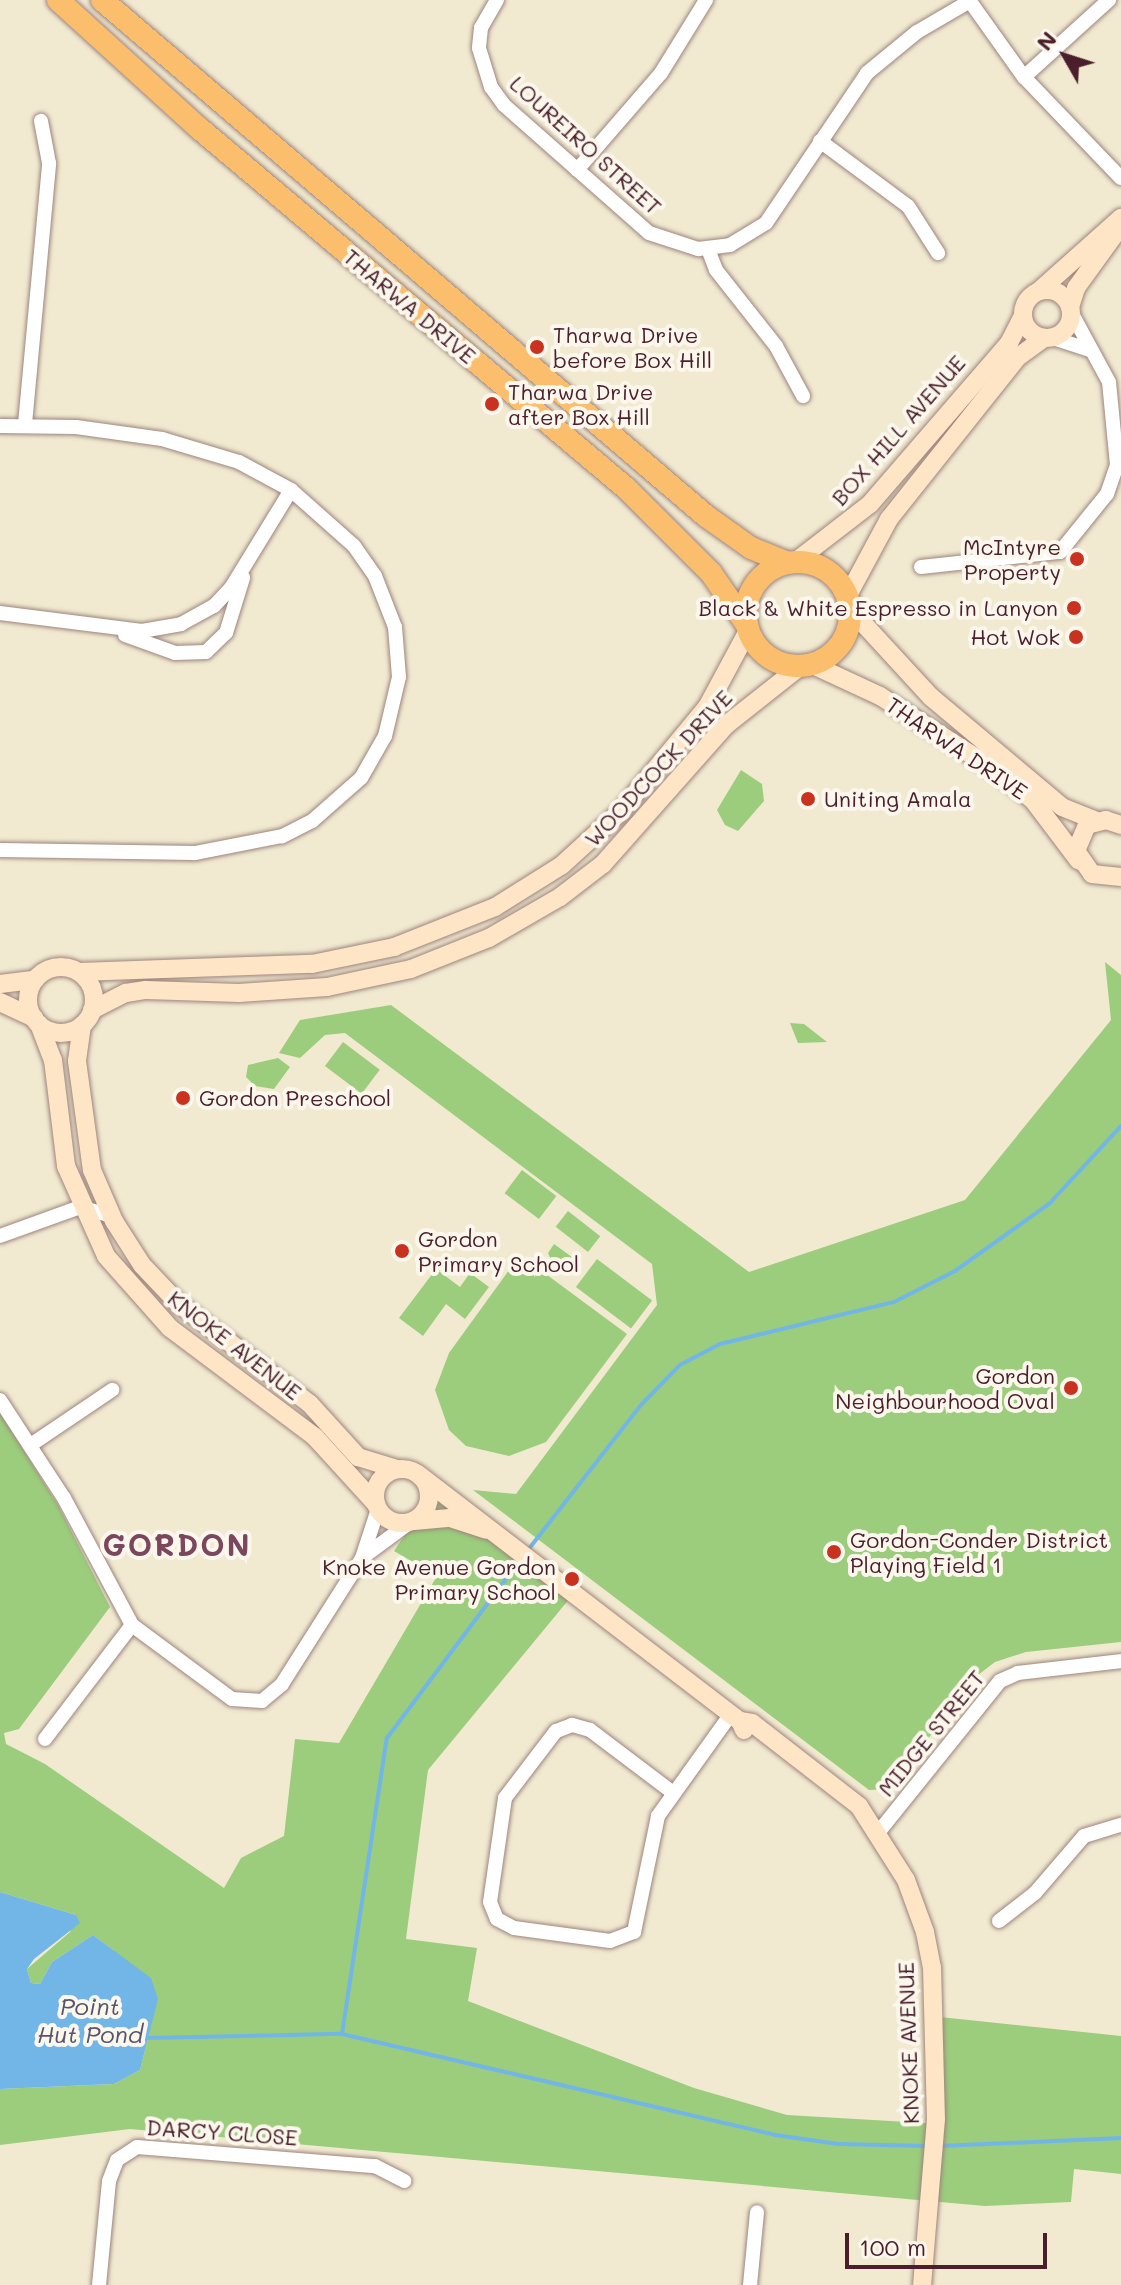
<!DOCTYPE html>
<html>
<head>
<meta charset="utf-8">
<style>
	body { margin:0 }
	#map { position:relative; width:1121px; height:2285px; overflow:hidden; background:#f1ead1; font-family:Mali,sans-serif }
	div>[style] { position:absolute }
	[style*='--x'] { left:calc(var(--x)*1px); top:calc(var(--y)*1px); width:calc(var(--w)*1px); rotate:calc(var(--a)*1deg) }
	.green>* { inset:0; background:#9bcd7d; transform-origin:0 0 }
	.water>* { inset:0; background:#71b6e7 }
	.stream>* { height:4px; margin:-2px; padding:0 2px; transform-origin:2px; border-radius:2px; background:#71b6e7 }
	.roads { filter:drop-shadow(0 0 2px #9e847e) drop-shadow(0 0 2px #9e847e) }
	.street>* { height:14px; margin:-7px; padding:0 7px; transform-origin:7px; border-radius:7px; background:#fff }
	.secondary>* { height:18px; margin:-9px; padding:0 9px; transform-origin:9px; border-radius:9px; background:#fde5c5 }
	.secondary>.ring { margin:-9px; padding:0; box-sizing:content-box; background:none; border:18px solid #fde5c5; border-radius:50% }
	.primary>* { height:22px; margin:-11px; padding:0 11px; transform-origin:11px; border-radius:11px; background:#fabe6d }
	.primary>.ring { margin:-11px; padding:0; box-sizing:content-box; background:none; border:22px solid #fabe6d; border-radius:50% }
	.dots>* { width:22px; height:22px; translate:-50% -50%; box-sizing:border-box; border:4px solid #fbf7ec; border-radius:50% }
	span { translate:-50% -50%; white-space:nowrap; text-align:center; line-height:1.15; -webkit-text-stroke:8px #fbf7ec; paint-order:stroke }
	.street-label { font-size:22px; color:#4a1f2b }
	.poi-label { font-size:22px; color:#4a1f2b }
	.left { translate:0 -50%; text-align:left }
	.right { translate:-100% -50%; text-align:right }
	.water-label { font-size:24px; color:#58546d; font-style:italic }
	.district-label { font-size:30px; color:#7b475d; font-weight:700; letter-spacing:2px }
	.north { position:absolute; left:1025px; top:16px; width:80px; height:80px; -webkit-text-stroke:6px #fbf7ec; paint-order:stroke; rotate:309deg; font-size:22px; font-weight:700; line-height:32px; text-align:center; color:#4a1f2b }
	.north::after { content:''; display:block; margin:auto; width:28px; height:36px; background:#4a1f2b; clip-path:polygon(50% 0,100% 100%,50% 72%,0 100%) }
	.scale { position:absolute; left:845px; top:2233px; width:202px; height:36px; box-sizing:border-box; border:4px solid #4a1f2b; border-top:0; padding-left:10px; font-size:24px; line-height:28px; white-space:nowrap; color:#4a1f2b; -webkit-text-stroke:6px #fbf7ec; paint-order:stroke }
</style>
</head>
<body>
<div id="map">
	<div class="green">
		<i style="clip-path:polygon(741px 770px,762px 784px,764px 801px,738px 831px,725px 825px,717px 810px)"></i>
		<i style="clip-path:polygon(1105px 962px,1121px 975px,1121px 1642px,1026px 1652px,995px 1662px,978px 1675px,889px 1789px,869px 1790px,473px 1490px,516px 1494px,657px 1305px,652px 1264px,345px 1033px,325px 1035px,300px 1058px,279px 1053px,300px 1020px,391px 1005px,749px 1272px,965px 1200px,1111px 1020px)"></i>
		<i style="clip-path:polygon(790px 1023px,804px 1024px,827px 1042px,798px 1043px)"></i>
		<i style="left:343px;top:1042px;width:46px;height:30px;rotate:37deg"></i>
		<i style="clip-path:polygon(278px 1058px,290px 1067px,274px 1089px,255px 1086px,246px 1077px,248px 1065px)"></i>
		<i style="left:522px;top:1170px;width:43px;height:29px;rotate:37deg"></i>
		<i style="left:568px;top:1211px;width:41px;height:20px;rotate:38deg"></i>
		<i style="clip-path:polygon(554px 1244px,576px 1260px,557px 1273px,548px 1253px)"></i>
		<i style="clip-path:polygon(520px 1255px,627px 1334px,546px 1442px,509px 1456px,466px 1446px,449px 1430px,435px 1390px,449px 1353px)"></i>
		<i style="left:597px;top:1259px;width:69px;height:35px;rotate:37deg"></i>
		<i style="clip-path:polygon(436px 1269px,460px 1287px,470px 1273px,489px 1287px,465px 1319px,446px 1304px,423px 1336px,399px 1318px)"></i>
		<i style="clip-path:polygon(0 1413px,58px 1505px,110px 1607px,19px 1729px,4px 1733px,6px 1744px,45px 1764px,224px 1888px,241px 1858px,284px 1836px,295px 1739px,339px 1743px,437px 1576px,394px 1551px,437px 1487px,575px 1592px,428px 1770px,406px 1939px,477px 1948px,468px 2001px,694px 2088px,787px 2115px,942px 2124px,940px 2017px,1121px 2036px,1121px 2174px,1074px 2169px,1071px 2202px,985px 2206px,130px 2129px,0 2145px,0 2089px,114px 2084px,140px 2070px,148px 2038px,113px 1950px,93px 1935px,52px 1962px,40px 1984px,31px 1983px,27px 1969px,70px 1932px,76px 1915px,0 1892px)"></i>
	</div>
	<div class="water">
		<i style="clip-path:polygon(0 1892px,76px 1915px,80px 1923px,34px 1959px,27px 1969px,31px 1983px,40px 1984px,52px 1962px,93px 1935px,151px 1978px,158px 1999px,140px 2070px,114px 2084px,0 2089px)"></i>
	</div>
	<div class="stream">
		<i style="--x:528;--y:1550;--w:182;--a:-52.1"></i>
		<i style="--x:640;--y:1406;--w:57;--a:-45.7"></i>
		<i style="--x:680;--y:1365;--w:45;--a:-27.7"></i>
		<i style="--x:720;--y:1344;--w:179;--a:-13.6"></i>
		<i style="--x:894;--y:1302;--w:68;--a:-26.9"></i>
		<i style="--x:955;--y:1271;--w:115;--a:-35.5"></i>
		<i style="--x:1049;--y:1204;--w:106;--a:-47.3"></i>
		<i style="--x:342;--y:2034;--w:445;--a:13.1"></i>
		<i style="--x:775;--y:2135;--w:64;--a:8.1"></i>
		<i style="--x:838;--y:2144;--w:89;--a:1.3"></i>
		<i style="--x:145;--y:2038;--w:197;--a:-1.2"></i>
		<i style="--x:342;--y:2034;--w:299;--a:-81.4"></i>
		<i style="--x:387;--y:1738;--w:222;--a:-53.2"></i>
		<i style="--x:940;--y:2146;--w:181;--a:-2.5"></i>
	</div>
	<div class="roads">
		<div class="street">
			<i style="--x:497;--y:0;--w:32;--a:120"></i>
			<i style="--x:481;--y:28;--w:20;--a:96"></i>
			<i style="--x:479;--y:48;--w:41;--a:72.9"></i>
			<i style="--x:491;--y:87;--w:22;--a:54"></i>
			<i style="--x:504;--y:105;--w:193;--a:41.4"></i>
			<i style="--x:649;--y:233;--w:52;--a:18.1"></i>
			<i style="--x:698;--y:249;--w:32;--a:-7"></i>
			<i style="--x:730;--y:245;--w:42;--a:-31.4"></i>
			<i style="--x:766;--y:223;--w:181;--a:-56"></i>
			<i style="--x:867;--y:73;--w:65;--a:-39.4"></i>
			<i style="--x:917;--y:32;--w:61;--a:-30.3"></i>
			<i style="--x:969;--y:0;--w:95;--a:54.5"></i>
			<i style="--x:1024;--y:77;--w:140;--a:46.2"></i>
			<i style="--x:1024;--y:77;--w:115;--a:-42.2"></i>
			<i style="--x:820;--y:141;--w:109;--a:36.5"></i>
			<i style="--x:908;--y:206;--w:56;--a:57.4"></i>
			<i style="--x:577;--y:170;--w:128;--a:-49.1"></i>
			<i style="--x:661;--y:73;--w:86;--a:-58.3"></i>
			<i style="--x:708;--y:249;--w:22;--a:69"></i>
			<i style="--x:716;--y:270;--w:97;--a:51.7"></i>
			<i style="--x:776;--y:346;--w:57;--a:61.6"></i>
			<i style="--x:1053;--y:338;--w:40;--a:18"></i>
			<i style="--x:25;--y:424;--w:262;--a:-84.7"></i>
			<i style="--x:49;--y:163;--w:43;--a:-100.8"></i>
			<i style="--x:0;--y:426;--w:76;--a:0.8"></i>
			<i style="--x:76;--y:427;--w:87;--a:7.9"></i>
			<i style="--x:162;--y:439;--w:80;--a:16.6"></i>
			<i style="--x:239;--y:462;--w:59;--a:28.3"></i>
			<i style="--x:291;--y:490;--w:84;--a:41.6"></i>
			<i style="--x:354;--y:546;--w:37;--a:55"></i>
			<i style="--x:375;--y:576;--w:55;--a:68.6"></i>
			<i style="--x:395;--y:627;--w:50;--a:85.4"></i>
			<i style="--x:399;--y:677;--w:61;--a:103.3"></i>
			<i style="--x:385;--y:736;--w:48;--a:119.7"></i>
			<i style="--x:361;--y:778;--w:65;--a:138.7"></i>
			<i style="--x:312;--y:821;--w:34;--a:153"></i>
			<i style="--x:282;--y:836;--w:89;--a:168.9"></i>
			<i style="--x:195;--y:853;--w:195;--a:-179.1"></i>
			<i style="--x:921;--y:567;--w:140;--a:-6.2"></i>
			<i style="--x:1060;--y:552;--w:75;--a:-51"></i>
			<i style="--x:1107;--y:494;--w:31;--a:-71"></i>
			<i style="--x:1117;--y:465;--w:83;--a:-95.5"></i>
			<i style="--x:1109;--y:382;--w:80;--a:-118.5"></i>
			<i style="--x:0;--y:613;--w:143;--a:7.2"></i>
			<i style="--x:142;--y:631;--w:40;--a:-10"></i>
			<i style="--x:181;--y:624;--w:38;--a:-29"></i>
			<i style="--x:214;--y:606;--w:25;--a:-47"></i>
			<i style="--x:231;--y:588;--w:115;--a:-58.5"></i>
			<i style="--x:125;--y:635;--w:53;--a:19.8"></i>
			<i style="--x:175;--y:653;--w:31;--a:-2"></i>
			<i style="--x:206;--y:652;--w:28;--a:-44"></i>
			<i style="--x:226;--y:633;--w:58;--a:-72.8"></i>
			<i style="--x:0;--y:1236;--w:85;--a:-19.9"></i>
			<i style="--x:80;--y:1207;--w:32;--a:16"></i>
			<i style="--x:0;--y:1400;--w:117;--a:56.9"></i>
			<i style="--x:64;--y:1498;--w:144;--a:61.8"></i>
			<i style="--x:132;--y:1625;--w:124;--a:36.5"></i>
			<i style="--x:232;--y:1699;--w:30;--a:4"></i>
			<i style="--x:262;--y:1701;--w:26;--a:-40"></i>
			<i style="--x:282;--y:1684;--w:149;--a:-57.6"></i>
			<i style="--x:362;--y:1558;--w:52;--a:-71.9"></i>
			<i style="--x:32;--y:1444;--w:97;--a:-34"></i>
			<i style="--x:363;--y:1557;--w:57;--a:-36.5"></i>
			<i style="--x:45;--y:1739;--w:143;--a:-52.7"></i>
			<i style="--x:672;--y:1792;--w:103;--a:-142.9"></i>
			<i style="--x:590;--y:1730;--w:19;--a:-164"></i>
			<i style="--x:572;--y:1725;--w:17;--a:159"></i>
			<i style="--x:556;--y:1731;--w:84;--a:127.3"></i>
			<i style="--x:505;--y:1798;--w:105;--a:98.2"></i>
			<i style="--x:490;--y:1902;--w:18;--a:68"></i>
			<i style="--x:497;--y:1919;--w:19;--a:28"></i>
			<i style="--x:514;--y:1928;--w:97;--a:7.7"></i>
			<i style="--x:610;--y:1941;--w:26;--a:-21"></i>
			<i style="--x:634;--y:1932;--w:118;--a:-78.3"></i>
			<i style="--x:658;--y:1816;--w:125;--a:-54.4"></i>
			<i style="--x:877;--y:1834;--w:196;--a:-51.2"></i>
			<i style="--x:1000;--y:1681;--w:20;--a:-24"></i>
			<i style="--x:1018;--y:1673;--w:104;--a:-6.6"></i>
			<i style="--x:999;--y:1921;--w:46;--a:-37.9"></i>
			<i style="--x:1035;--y:1893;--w:75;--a:-49.3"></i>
			<i style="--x:1084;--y:1836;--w:39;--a:-17"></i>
			<i style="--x:99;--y:2285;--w:104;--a:-84.5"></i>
			<i style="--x:109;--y:2181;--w:22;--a:-69"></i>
			<i style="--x:117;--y:2160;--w:24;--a:-33"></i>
			<i style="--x:137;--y:2147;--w:239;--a:4.6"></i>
			<i style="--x:375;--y:2166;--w:33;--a:27"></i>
			<i style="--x:750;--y:2285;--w:73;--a:-84.5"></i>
		</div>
		<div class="secondary">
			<i class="ring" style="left:1023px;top:290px;width:30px;height:30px"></i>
			<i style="--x:1039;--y:291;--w:110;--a:-41.7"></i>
			<i style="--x:1070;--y:307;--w:20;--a:-72"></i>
			<i style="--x:1076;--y:288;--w:67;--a:-54.2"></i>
			<i style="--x:795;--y:562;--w:95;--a:-37.7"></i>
			<i style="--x:870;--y:504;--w:213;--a:-49.2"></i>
			<i style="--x:1009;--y:343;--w:28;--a:-63"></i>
			<i style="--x:847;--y:597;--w:89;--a:-61.7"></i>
			<i style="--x:889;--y:519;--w:207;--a:-51.5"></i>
			<i style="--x:1018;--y:357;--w:31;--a:-36"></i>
			<i style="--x:850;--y:609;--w:120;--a:47.4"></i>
			<i style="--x:931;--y:697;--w:171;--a:40"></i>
			<i style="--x:1062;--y:807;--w:37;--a:22"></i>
			<i style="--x:811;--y:664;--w:76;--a:24.9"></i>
			<i style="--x:880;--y:696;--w:126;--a:32.7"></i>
			<i style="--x:986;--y:764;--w:59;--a:37.5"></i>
			<i style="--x:1033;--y:800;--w:76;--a:53"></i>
			<i style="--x:1121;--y:825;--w:16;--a:-162"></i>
			<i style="--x:1106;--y:820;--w:20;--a:165"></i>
			<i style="--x:1087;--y:825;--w:28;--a:113"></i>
			<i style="--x:1076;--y:851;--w:28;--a:55"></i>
			<i style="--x:1092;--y:874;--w:29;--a:6"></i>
			<i class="ring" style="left:28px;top:967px;width:48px;height:48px"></i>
			<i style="--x:79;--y:972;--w:233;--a:-2"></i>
			<i style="--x:312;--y:964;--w:84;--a:-11.7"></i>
			<i style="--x:394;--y:947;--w:109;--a:-21.6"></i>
			<i style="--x:495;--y:907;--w:79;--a:-32.1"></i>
			<i style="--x:562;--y:865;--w:79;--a:-42.4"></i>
			<i style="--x:620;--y:812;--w:136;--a:-50.4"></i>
			<i style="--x:707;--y:707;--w:86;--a:-61.7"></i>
			<i style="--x:0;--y:984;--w:35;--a:-7"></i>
			<i style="--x:0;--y:1002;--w:38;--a:25"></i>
			<i style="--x:92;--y:1010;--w:38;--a:-27"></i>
			<i style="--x:126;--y:993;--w:20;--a:-9"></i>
			<i style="--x:146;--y:990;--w:93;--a:1.8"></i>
			<i style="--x:239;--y:993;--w:88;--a:-3.9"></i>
			<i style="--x:327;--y:987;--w:86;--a:-12.1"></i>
			<i style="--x:411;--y:969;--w:84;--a:-21.7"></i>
			<i style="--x:489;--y:938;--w:82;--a:-30"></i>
			<i style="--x:560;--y:897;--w:54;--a:-37.5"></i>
			<i style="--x:603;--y:864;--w:186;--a:-48.5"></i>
			<i style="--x:726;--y:725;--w:97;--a:-38.3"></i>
			<i style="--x:39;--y:1024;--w:39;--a:69"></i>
			<i style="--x:53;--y:1060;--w:107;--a:83"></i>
			<i style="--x:66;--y:1166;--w:98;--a:66"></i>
			<i style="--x:106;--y:1256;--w:96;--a:48.4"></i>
			<i style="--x:170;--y:1328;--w:181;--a:36.9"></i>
			<i style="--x:315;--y:1437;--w:91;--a:47.7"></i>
			<i style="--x:82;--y:1025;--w:36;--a:98"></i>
			<i style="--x:77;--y:1061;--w:110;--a:82.2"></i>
			<i style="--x:92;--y:1170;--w:56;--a:66.7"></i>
			<i style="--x:114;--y:1221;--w:52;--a:57.5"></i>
			<i style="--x:142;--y:1265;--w:52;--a:46.5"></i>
			<i style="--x:178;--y:1303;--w:166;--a:37.4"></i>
			<i style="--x:310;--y:1404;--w:72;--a:47.8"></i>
			<i style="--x:358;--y:1457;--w:41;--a:17.1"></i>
			<i class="ring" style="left:375px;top:1469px;width:36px;height:36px"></i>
			<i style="--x:419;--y:1475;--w:404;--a:37.5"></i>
			<i style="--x:740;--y:1721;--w:10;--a:66"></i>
			<i style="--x:414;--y:1521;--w:36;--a:-5"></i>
			<i style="--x:450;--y:1518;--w:38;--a:18"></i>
			<i style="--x:740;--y:1721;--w:12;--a:9"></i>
			<i style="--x:752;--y:1723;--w:135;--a:37.8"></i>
			<i style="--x:859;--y:1806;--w:88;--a:57.6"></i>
			<i style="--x:906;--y:1880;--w:55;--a:69.9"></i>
			<i style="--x:925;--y:1932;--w:36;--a:79"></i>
			<i style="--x:932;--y:1967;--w:152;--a:88.5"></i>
			<i style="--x:936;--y:2119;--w:167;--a:94.8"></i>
		</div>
		<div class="primary">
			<i style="--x:58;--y:0;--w:192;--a:42.3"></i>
			<i style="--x:200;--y:129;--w:559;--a:40.13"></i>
			<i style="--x:627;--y:489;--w:119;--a:45"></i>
			<i style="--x:711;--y:573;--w:63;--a:55.3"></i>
			<i style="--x:102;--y:0;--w:794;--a:40.51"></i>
			<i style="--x:706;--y:516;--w:55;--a:35.4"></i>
			<i style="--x:751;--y:548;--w:40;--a:22"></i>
			<i class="ring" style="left:746px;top:562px;width:82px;height:82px"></i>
		</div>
	</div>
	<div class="dots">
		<i style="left:537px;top:347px;background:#c8321e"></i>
		<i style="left:492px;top:404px;background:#c8321e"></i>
		<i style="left:1077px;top:559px;background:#c8321e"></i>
		<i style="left:1074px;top:608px;background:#c8321e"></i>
		<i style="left:1076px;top:637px;background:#c8321e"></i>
		<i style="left:808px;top:799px;background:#c8321e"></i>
		<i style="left:183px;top:1098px;background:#c8321e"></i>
		<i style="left:402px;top:1251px;background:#c8321e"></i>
		<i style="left:1071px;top:1388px;background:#c8321e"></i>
		<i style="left:834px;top:1552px;background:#c8321e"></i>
		<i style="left:572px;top:1579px;background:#c8321e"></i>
	</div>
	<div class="street-label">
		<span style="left:586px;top:145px;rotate:42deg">LOUREIRO STREET</span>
		<span style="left:410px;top:306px;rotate:40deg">THARWA DRIVE</span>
		<span style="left:898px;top:430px;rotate:-49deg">BOX HILL AVENUE</span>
		<span style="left:957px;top:748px;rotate:34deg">THARWA DRIVE</span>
		<span style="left:658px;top:768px;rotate:-47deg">WOODCOCK DRIVE</span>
		<span style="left:235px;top:1345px;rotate:38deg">KNOKE AVENUE</span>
		<span style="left:931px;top:1733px;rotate:-51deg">MIDGE STREET</span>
		<span style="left:908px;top:2043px;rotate:-92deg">KNOKE AVENUE</span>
		<span style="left:222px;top:2132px;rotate:4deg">DARCY CLOSE</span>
	</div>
	<div class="poi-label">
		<span class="left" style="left:553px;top:347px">Tharwa Drive<br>before Box Hill</span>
		<span class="left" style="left:508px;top:404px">Tharwa Drive<br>after Box Hill</span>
		<span class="right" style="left:1061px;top:559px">McIntyre<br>Property</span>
		<span class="right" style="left:1058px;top:608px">Black &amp; White Espresso in Lanyon</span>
		<span class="right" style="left:1060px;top:637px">Hot Wok</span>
		<span class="left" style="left:824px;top:799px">Uniting Amala</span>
		<span class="left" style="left:199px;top:1098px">Gordon Preschool</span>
		<span class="left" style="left:418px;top:1251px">Gordon<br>Primary School</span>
		<span class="right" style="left:1055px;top:1388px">Gordon<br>Neighbourhood Oval</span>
		<span class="left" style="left:850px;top:1552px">Gordon-Conder District<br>Playing Field 1</span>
		<span class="right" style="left:556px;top:1579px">Knoke Avenue Gordon<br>Primary School</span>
	</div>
	<div class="water-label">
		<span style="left:90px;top:2020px">Point<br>Hut Pond</span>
	</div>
	<div class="district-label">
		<span style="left:177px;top:1544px">GORDON</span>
	</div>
	<div class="north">N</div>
	<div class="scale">100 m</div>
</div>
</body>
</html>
